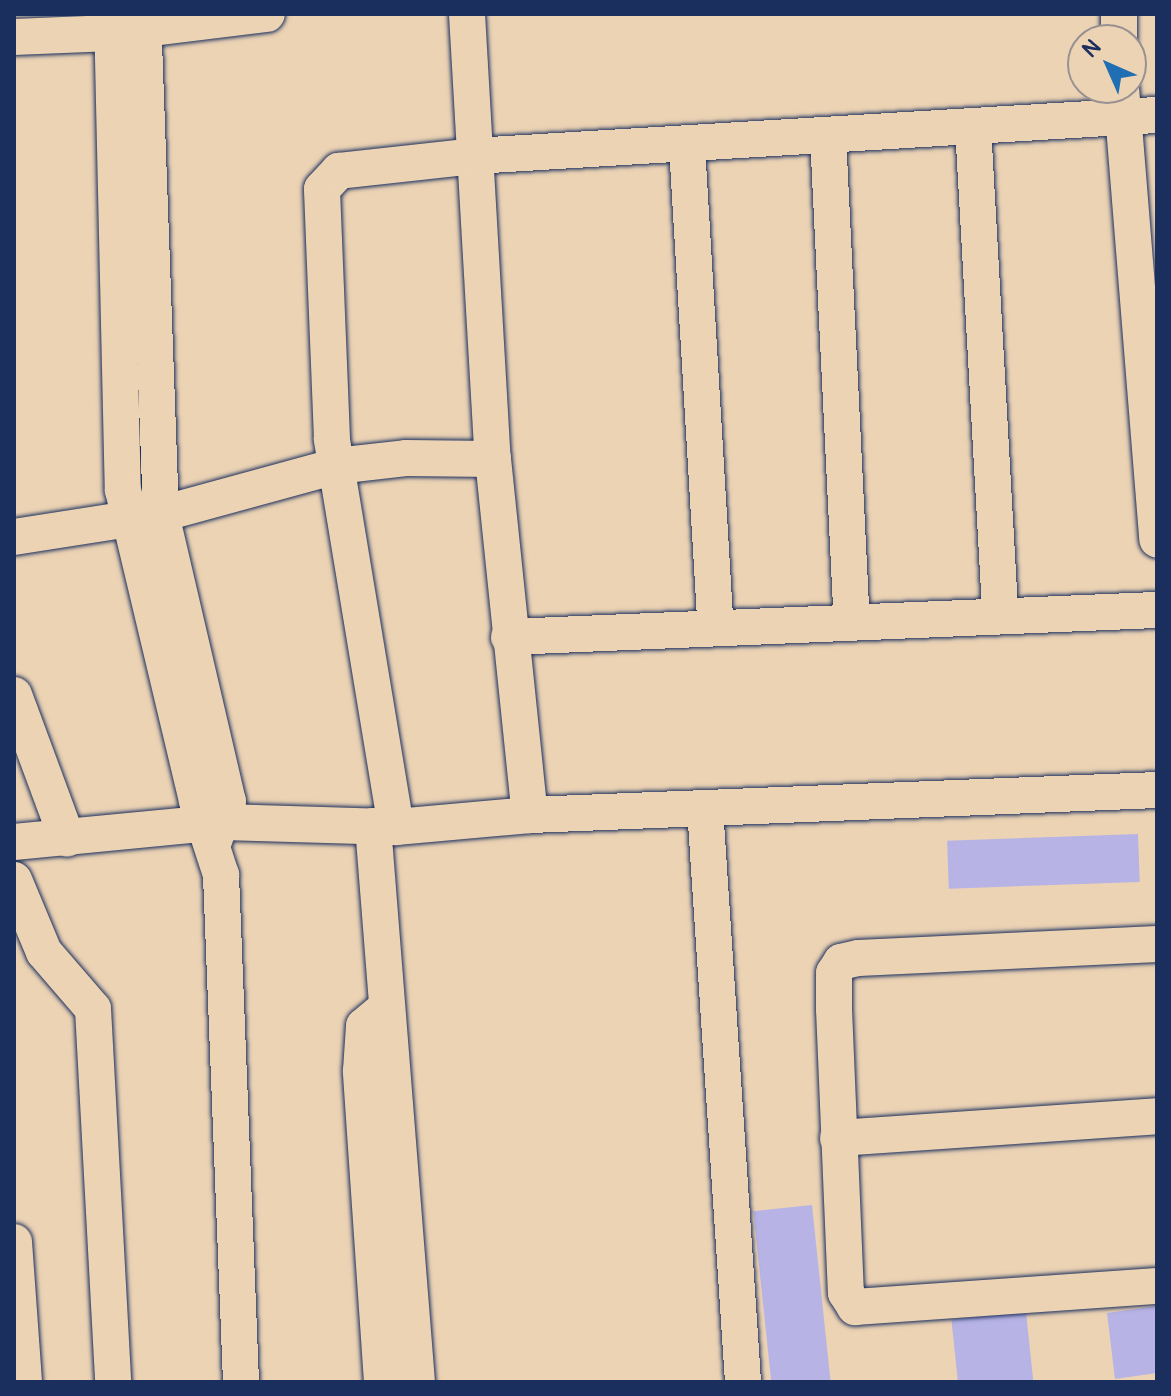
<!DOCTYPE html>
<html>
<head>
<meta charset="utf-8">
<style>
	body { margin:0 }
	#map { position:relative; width:1171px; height:1396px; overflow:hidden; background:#ecd3b4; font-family:Pangolin,sans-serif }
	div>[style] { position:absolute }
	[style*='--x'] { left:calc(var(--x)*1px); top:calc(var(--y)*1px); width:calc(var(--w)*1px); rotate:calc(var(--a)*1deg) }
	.building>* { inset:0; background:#b7b3e5; transform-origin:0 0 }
	.roads { filter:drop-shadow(0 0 2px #1b2f5e) drop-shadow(0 0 2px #1b2f5e) }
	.minor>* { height:36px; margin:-18px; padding:0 18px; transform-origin:18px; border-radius:18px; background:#ecd3b4 }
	span { translate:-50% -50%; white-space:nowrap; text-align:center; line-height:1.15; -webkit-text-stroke:6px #ecd3b4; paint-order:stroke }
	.frame { position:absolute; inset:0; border:16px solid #1b2f5e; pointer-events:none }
	.north { position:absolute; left:1067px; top:24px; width:80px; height:80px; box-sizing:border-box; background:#ecd3b4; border:2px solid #989192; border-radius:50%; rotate:315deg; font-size:22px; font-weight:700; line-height:32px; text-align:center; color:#1b2f5e }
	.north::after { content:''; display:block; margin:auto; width:28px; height:36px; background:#1f6fb2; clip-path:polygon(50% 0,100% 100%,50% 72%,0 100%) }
</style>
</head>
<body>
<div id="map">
	<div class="building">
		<i style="left:1138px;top:834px;width:48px;height:191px;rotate:88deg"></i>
		<i style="left:812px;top:1205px;width:178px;height:59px;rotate:84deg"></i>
		<i style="clip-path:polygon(1157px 1306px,1157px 1373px,1115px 1379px,1107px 1313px)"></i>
		<i style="left:1026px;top:1312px;width:69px;height:75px;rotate:84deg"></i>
	</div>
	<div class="roads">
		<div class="minor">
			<i style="--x:112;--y:14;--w:476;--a:88.7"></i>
			<i style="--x:123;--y:490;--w:320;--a:76.6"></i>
			<i style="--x:197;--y:801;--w:78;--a:72"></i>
			<i style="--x:221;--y:875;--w:507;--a:87.74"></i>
			<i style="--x:143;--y:14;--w:500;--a:87.94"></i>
			<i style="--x:161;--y:514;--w:295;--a:76.9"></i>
			<i style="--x:228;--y:801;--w:42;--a:109.3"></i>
			<i style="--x:467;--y:14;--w:446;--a:86.7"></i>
			<i style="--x:493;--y:459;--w:358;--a:84.1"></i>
			<i style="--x:1119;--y:14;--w:26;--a:90"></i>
			<i style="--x:14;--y:37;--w:98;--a:-2.3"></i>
			<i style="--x:112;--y:33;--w:156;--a:-7"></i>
			<i style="--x:1121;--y:88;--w:453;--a:85.4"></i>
			<i style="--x:973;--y:126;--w:491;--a:86.8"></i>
			<i style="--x:828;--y:136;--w:487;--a:87.2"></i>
			<i style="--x:687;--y:146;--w:483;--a:86.6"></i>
			<i style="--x:14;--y:537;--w:149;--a:-8.9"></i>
			<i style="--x:161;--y:514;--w:181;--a:-15.3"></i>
			<i style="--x:336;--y:466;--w:70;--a:-6.5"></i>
			<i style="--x:406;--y:458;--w:87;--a:0.7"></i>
			<i style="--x:509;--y:637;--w:649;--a:-2.39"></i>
			<i style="--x:14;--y:695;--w:153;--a:69.7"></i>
			<i style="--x:705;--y:808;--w:575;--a:86.21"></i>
			<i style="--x:373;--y:826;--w:558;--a:85.48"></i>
			<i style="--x:396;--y:827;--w:393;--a:-99.4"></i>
			<i style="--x:332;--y:439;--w:250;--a:-92.3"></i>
			<i style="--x:322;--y:189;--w:25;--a:-47"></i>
			<i style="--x:339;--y:171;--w:136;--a:-6.3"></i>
			<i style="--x:474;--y:156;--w:684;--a:-3.44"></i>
			<i style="--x:14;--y:842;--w:210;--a:-5.5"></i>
			<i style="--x:223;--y:822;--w:173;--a:1.7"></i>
			<i style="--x:396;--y:827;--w:135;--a:-5.1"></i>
			<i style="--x:530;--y:815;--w:627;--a:-2.28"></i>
			<i style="--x:14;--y:880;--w:78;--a:67.4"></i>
			<i style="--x:44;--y:952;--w:75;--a:49.3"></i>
			<i style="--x:93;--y:1009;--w:374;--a:86.9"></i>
			<i style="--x:1157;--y:944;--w:299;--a:177.3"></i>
			<i style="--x:858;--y:958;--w:17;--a:167"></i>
			<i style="--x:841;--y:962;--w:13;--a:122"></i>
			<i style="--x:834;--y:973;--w:36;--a:90"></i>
			<i style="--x:834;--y:1009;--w:284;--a:87.6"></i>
			<i style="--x:846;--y:1293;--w:17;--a:57"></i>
			<i style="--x:855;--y:1307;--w:303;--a:-4"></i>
			<i style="--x:838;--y:1138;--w:320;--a:-3.9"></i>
			<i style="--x:14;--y:1242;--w:140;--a:85.9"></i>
			<i style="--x:382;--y:1382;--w:312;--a:-93.9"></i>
			<i style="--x:361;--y:1071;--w:45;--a:-86.2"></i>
			<i style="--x:364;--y:1026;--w:30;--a:-40"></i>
		</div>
	</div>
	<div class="frame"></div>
	<div class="north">N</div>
</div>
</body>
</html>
